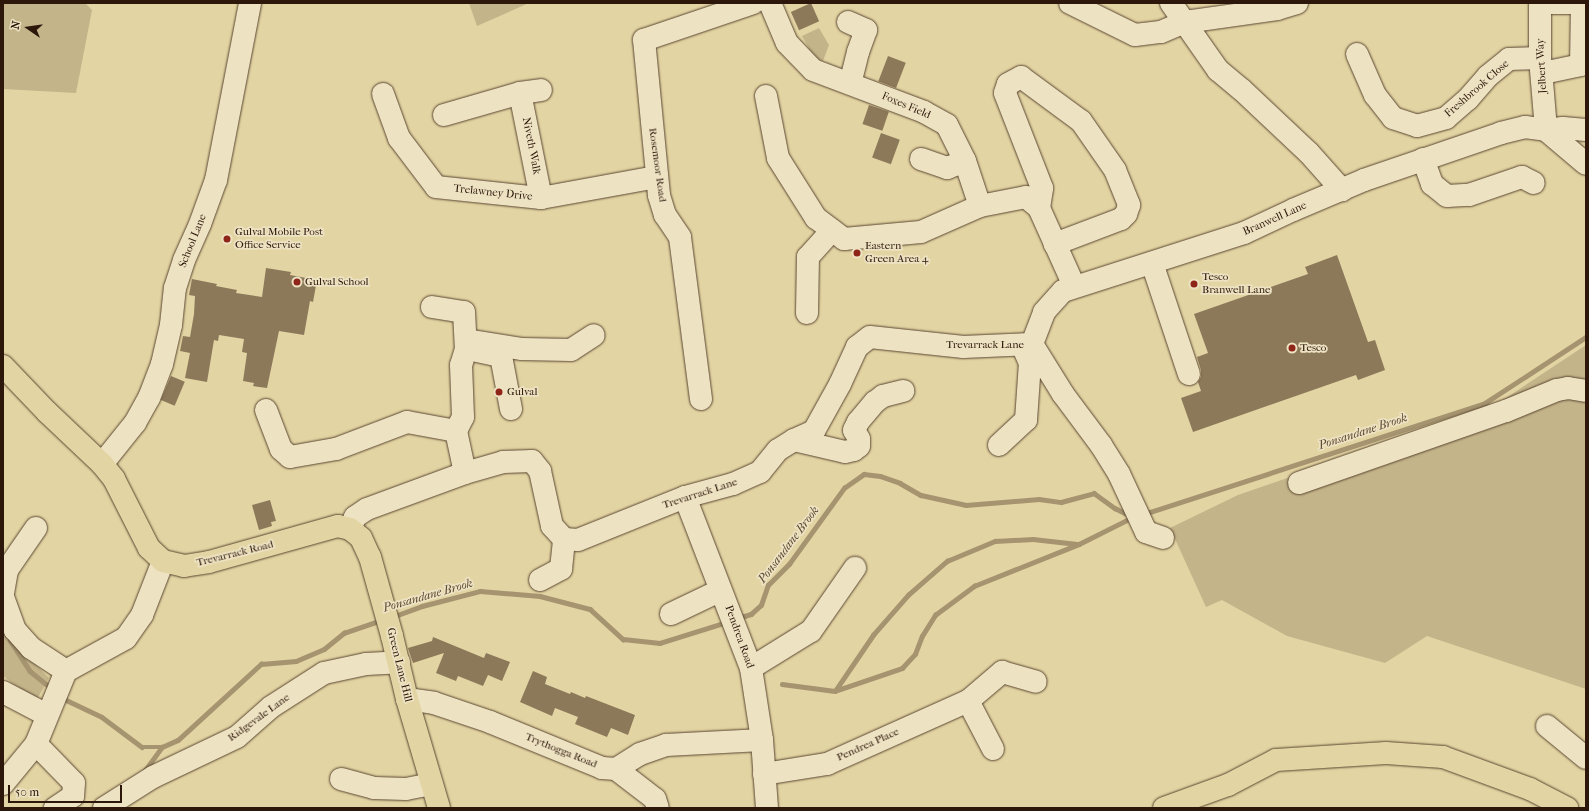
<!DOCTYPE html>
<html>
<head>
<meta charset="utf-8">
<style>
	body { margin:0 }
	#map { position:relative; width:1589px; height:811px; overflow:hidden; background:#e3d4a3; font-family:"IM FELL French Canon",serif }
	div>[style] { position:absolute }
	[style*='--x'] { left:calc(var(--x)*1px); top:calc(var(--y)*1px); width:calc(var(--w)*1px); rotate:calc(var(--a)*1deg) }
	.green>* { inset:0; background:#c4b489 }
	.stream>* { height:4.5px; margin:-2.25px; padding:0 2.25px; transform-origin:2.25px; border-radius:2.25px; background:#a5946f }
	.building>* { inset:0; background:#8c795a; transform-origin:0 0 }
	.roads { filter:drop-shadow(0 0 1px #5a4631) drop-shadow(0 0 1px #5a4631) }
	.minor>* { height:22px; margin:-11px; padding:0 11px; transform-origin:11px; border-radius:11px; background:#ede3c3 }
	.major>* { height:22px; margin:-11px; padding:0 11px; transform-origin:11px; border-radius:11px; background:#e3d4a3 }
	.dots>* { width:11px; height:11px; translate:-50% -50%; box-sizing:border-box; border:2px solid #ede3c3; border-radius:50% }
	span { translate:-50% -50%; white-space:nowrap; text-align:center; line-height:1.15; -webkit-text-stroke:3.5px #ede3c3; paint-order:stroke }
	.street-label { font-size:11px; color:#2d170b }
	.poi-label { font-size:11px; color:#2d170b }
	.left { translate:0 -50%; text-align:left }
	.water-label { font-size:12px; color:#5d4933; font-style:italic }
	.frame { position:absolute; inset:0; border:4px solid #2d170b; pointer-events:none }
	.north { position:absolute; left:8px; top:8px; width:40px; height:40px; -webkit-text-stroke:3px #ede3c3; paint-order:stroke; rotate:283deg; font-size:11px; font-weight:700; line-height:16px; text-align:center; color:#2d170b }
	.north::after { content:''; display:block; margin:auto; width:14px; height:18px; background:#2d170b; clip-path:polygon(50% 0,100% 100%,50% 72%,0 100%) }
	.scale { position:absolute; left:8px; top:785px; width:114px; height:18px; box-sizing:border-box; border:2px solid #2d170b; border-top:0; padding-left:5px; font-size:12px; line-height:14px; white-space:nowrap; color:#2d170b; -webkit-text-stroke:3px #ede3c3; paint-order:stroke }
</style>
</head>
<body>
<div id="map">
	<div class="green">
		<i style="clip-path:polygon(3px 3px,85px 3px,92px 10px,76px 93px,3px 89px)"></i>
		<i style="clip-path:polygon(469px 3px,529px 3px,477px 26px)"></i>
		<i style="clip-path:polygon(819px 28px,829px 45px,823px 61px,816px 58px,812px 54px,802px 36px)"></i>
		<i style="clip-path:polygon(1586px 345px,1586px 689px,1427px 636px,1385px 663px,1287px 636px,1222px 600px,1206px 607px,1170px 528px,1238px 495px,1491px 408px)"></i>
		<i style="clip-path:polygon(3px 615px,24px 653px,49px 678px,36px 701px,3px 676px)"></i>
	</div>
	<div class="stream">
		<i style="--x:1144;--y:514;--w:359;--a:-18"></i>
		<i style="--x:1485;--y:403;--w:121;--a:-33.2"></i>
		<i style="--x:392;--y:617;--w:32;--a:-20"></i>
		<i style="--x:422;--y:606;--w:60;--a:-14.5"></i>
		<i style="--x:480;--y:591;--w:60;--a:4.8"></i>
		<i style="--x:540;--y:596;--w:52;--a:14.6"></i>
		<i style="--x:590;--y:609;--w:45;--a:42.3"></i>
		<i style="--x:623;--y:639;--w:37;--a:6"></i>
		<i style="--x:660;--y:643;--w:70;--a:-17.4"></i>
		<i style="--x:738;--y:618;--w:14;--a:-17"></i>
		<i style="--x:751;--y:614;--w:13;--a:-42"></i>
		<i style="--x:761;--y:605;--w:21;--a:-71"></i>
		<i style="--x:768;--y:585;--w:30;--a:-45"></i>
		<i style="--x:789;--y:564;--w:94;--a:-54.1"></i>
		<i style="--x:844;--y:488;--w:24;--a:-35"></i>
		<i style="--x:864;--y:474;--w:16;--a:7"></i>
		<i style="--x:880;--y:476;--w:21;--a:19"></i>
		<i style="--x:900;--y:483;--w:24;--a:30"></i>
		<i style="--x:921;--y:495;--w:46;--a:12.5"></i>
		<i style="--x:966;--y:505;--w:73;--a:-4.7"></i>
		<i style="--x:1039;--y:499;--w:22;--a:8"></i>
		<i style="--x:1061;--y:502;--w:34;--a:-15"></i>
		<i style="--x:1094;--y:493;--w:26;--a:36"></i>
		<i style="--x:1115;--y:508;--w:16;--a:27"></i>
		<i style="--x:10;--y:640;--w:37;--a:57"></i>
		<i style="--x:30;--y:671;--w:28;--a:39"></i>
		<i style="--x:782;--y:684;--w:53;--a:7.5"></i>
		<i style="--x:835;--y:691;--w:68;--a:-55.8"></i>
		<i style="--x:873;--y:635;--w:53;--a:-48.8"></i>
		<i style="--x:908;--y:595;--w:52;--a:-41.1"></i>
		<i style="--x:947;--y:561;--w:52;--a:-22.6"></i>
		<i style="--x:995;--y:541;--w:38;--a:-3"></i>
		<i style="--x:1033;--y:539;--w:44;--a:6.5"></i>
		<i style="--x:835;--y:691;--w:71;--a:-18.9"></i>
		<i style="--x:902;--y:668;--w:19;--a:-47"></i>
		<i style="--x:915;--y:654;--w:19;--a:-69"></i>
		<i style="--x:922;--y:636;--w:25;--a:-58"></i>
		<i style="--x:935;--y:615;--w:49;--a:-36.6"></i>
		<i style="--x:974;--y:586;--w:113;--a:-21.8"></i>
		<i style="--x:1079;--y:544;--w:60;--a:-26.6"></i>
		<i style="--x:62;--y:698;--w:44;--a:25.4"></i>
		<i style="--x:102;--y:717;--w:50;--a:36.9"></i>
		<i style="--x:142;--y:747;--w:20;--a:0"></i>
		<i style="--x:162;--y:747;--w:17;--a:-24"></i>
		<i style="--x:178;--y:740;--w:113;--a:-42.5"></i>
		<i style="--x:261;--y:664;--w:35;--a:-5"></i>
		<i style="--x:296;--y:661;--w:30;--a:-23"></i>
		<i style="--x:324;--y:649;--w:26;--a:-39"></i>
		<i style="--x:344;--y:633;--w:39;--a:-19"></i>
		<i style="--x:143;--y:773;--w:32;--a:-54"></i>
	</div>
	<div class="building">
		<i style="left:811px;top:3px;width:20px;height:22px;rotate:66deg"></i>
		<i style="left:888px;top:56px;width:19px;height:27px;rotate:21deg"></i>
		<i style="left:869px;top:105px;width:21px;height:20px;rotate:19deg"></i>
		<i style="left:881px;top:133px;width:20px;height:26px;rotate:20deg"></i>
		<i style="clip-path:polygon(1337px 255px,1368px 342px,1375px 340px,1385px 370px,1358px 380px,1356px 375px,1193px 432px,1181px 398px,1201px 391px,1198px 382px,1201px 377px,1201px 370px,1197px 357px,1208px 353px,1194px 314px,1308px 274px,1305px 267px)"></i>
		<i style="clip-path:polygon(266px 268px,291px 272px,290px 275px,317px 280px,313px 302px,310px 301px,304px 335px,279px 331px,267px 388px,253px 386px,254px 383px,243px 381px,247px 353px,242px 352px,244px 339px,219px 335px,218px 341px,214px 340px,207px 382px,185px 378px,190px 353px,180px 351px,183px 336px,190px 337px,194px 314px,195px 296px,189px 295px,192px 279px,217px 284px,216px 286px,237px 290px,236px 293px,262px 297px)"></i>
		<i style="left:171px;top:376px;width:15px;height:26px;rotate:23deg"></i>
		<i style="clip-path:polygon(270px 500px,276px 521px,271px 522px,272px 526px,259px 530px,252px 505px)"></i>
		<i style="clip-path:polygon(433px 637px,484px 658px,486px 653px,510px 662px,502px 681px,488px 675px,483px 686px,458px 676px,456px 681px,436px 673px,444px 653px,413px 663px,408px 648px,432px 641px)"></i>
		<i style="clip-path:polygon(533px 671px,547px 677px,545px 684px,570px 694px,571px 692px,585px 698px,586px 696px,635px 715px,628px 735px,611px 728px,607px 737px,575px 724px,578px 717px,555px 708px,552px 716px,520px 702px)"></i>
	</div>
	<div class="roads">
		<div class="minor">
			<i style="--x:770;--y:3;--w:43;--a:67"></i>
			<i style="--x:787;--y:43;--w:37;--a:46"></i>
			<i style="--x:813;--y:70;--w:119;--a:20.7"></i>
			<i style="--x:924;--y:112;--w:26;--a:29"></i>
			<i style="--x:947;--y:125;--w:40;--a:63.4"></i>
			<i style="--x:965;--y:161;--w:47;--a:71.6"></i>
			<i style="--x:1070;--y:3;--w:72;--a:26.2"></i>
			<i style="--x:1135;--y:35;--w:26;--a:-7"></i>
			<i style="--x:1161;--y:32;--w:26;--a:-23"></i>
			<i style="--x:1185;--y:22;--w:93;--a:-8"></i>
			<i style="--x:1277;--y:9;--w:21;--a:-17"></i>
			<i style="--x:1171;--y:3;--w:82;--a:55"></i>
			<i style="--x:1218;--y:70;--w:30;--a:40"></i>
			<i style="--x:1241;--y:89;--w:93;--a:43.3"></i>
			<i style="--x:1309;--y:153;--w:50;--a:48.3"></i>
			<i style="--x:1540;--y:3;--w:42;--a:0"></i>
			<i style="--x:1582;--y:3;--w:62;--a:90.9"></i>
			<i style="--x:1581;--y:65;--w:40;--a:168"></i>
			<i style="--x:1540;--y:3;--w:55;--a:90"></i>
			<i style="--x:1540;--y:58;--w:72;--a:85.2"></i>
			<i style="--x:848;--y:22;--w:20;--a:24"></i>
			<i style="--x:866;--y:30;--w:23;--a:110"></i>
			<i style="--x:858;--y:52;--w:32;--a:104"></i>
			<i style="--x:1357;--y:54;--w:45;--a:66.3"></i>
			<i style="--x:1375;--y:95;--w:29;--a:52"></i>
			<i style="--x:1393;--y:118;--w:25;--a:18"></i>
			<i style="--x:1417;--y:126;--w:30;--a:-15"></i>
			<i style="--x:1446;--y:118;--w:29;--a:-41"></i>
			<i style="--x:1468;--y:99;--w:30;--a:-49"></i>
			<i style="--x:1488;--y:76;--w:27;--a:-39"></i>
			<i style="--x:1509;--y:59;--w:31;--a:-2"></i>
			<i style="--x:520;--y:93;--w:21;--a:-8"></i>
			<i style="--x:383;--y:94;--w:47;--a:70"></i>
			<i style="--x:399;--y:138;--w:61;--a:52.9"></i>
			<i style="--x:436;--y:187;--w:106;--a:6"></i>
			<i style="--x:541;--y:198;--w:118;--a:-10.3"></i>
			<i style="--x:766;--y:96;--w:63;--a:79"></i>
			<i style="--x:778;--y:158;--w:71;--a:57.7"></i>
			<i style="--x:816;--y:218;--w:35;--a:37"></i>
			<i style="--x:844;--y:239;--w:77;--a:-5.2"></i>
			<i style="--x:921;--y:232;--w:64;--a:-23.8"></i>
			<i style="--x:980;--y:206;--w:47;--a:-11.1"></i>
			<i style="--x:1026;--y:197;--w:17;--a:40"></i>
			<i style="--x:1039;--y:208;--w:85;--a:65.8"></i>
			<i style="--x:444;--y:115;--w:79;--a:-16.1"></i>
			<i style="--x:520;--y:93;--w:107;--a:78.7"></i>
			<i style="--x:1546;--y:130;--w:52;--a:40.4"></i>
			<i style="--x:921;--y:159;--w:28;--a:19"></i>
			<i style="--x:947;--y:168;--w:19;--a:-21"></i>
			<i style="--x:1423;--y:159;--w:27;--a:70"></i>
			<i style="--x:1432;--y:184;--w:19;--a:39"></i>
			<i style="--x:1447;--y:196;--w:22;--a:-3"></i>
			<i style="--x:1469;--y:195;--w:56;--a:-18.8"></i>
			<i style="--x:1522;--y:177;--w:13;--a:27"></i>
			<i style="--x:1039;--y:208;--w:20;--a:-81"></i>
			<i style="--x:1042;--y:188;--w:102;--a:-111.3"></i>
			<i style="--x:1005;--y:93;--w:9;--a:-72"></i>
			<i style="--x:1008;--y:84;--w:15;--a:-28"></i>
			<i style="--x:1021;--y:77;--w:74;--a:36.3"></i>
			<i style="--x:1081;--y:121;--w:60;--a:55.2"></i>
			<i style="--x:1115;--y:170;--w:38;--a:68"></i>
			<i style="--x:1129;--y:205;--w:9;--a:108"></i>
			<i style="--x:1126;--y:214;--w:7;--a:135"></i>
			<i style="--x:1121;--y:219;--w:71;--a:159.3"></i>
			<i style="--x:1152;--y:263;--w:117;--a:71.6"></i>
			<i style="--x:432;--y:307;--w:32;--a:9"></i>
			<i style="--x:464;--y:312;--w:37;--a:87"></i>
			<i style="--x:466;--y:349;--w:17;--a:107"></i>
			<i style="--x:461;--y:365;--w:52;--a:87.8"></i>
			<i style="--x:463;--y:417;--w:16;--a:117"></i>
			<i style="--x:456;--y:431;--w:43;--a:77.9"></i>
			<i style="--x:807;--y:313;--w:56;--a:-89"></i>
			<i style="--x:808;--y:257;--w:36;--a:-48"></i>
			<i style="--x:466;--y:340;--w:57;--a:9.1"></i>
			<i style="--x:522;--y:349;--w:49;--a:1.2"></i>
			<i style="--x:571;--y:350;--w:27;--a:-33"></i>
			<i style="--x:1032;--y:344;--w:34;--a:-69"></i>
			<i style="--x:1044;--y:312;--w:28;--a:-48"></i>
			<i style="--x:1063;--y:291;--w:190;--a:-17.8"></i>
			<i style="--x:1244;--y:233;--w:54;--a:-25.1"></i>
			<i style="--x:1293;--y:210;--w:77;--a:-22.9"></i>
			<i style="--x:1364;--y:180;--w:145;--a:-18.9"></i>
			<i style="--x:1501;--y:133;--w:25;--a:-14"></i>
			<i style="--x:1525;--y:127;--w:21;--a:8"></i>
			<i style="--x:1546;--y:130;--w:17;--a:-7"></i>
			<i style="--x:1563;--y:128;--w:23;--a:5"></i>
			<i style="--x:1032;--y:344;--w:59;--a:58.2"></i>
			<i style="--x:1063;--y:394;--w:64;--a:53.3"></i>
			<i style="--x:1101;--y:445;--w:34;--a:58"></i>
			<i style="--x:1119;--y:474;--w:64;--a:65"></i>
			<i style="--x:1146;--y:532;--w:18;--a:19"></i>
			<i style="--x:477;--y:351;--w:25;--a:12"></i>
			<i style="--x:501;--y:356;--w:54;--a:79.3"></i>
			<i style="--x:701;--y:399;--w:163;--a:-97.4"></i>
			<i style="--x:680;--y:237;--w:27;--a:-124"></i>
			<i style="--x:665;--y:215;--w:21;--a:-107"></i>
			<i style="--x:659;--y:195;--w:156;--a:-95.5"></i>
			<i style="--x:644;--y:40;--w:115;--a:-18.7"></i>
			<i style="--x:266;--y:410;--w:42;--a:69"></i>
			<i style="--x:281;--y:449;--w:12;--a:42"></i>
			<i style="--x:290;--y:457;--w:47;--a:-9.9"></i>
			<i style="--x:336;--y:449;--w:76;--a:-20.8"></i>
			<i style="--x:407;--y:422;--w:50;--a:10.4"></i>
			<i style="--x:794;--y:440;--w:52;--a:13.2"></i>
			<i style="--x:845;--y:452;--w:9;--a:-13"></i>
			<i style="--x:854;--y:450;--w:6;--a:-39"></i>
			<i style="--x:859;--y:446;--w:7;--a:-90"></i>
			<i style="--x:859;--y:439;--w:10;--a:-119"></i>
			<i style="--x:854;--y:430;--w:9;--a:-63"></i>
			<i style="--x:858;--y:422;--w:26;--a:-50"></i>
			<i style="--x:875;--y:402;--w:10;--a:-37"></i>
			<i style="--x:883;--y:396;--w:21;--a:-14"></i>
			<i style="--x:999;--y:445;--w:37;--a:-43"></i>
			<i style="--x:1026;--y:420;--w:57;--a:-86"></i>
			<i style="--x:1030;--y:363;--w:20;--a:-114"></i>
			<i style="--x:102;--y:464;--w:53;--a:-51.2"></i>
			<i style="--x:135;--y:423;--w:29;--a:-61"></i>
			<i style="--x:149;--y:398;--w:36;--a:-69"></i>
			<i style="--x:162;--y:364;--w:40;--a:-77"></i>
			<i style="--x:171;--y:325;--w:37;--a:-84"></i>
			<i style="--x:175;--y:288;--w:29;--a:-72"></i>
			<i style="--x:184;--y:260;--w:39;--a:-66"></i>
			<i style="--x:200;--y:224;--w:47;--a:-70"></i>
			<i style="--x:216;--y:180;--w:180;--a:-79.1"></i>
			<i style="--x:1299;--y:483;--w:219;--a:-19.2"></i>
			<i style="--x:1506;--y:411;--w:55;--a:-22.4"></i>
			<i style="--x:1557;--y:390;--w:11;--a:-10"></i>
			<i style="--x:1568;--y:388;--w:18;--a:9"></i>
			<i style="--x:685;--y:497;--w:183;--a:68.9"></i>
			<i style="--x:751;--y:668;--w:73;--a:81.3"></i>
			<i style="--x:762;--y:740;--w:68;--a:85.8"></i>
			<i style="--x:350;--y:529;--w:13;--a:-67"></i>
			<i style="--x:355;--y:517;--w:14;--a:-34"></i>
			<i style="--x:367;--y:509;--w:104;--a:-20.2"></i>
			<i style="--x:465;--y:473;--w:40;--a:-16"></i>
			<i style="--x:503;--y:462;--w:29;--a:-2"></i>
			<i style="--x:532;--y:461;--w:13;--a:51"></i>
			<i style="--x:540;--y:471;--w:56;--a:77.7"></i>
			<i style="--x:552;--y:526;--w:18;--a:47"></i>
			<i style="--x:564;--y:539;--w:14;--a:4"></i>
			<i style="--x:578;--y:540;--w:115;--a:-21.9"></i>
			<i style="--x:685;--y:497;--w:50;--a:-15.2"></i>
			<i style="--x:733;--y:484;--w:30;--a:-24"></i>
			<i style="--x:760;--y:472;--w:28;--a:-51"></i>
			<i style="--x:778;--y:450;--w:19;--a:-32"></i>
			<i style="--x:794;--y:440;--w:22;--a:-24"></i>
			<i style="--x:814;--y:431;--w:54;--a:-61"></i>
			<i style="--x:840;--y:384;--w:41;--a:-65.3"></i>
			<i style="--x:857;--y:347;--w:16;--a:-38"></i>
			<i style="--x:870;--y:337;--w:94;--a:6.1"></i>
			<i style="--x:963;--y:347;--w:69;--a:-2.5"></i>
			<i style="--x:540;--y:580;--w:24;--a:-28"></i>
			<i style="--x:561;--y:569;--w:30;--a:-84"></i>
			<i style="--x:3;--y:593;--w:23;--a:-80"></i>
			<i style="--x:7;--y:570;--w:51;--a:-55.4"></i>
			<i style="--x:3;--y:597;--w:35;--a:70"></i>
			<i style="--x:15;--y:630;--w:24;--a:48"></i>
			<i style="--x:31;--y:648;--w:42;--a:33.3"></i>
			<i style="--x:671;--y:614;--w:55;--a:-25.6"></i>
			<i style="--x:751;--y:668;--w:70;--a:-31.7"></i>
			<i style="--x:811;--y:631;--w:77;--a:-55.1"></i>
			<i style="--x:3;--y:692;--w:50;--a:27.6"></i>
			<i style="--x:407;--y:699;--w:27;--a:8"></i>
			<i style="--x:434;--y:703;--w:59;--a:18.7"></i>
			<i style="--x:490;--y:722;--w:121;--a:22.3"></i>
			<i style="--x:602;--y:768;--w:14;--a:4"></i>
			<i style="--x:616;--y:769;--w:28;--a:-32"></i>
			<i style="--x:640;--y:754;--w:28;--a:-19"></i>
			<i style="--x:666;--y:745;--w:96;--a:-3"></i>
			<i style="--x:1547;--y:726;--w:50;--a:39.4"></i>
			<i style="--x:36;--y:744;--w:54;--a:45.7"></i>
			<i style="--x:74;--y:783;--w:13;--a:94"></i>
			<i style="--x:73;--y:796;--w:22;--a:146"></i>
			<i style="--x:993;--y:749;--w:54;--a:-117.5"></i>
			<i style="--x:968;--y:701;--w:45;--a:-40.5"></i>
			<i style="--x:1002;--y:672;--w:35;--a:16"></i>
			<i style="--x:616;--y:769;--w:49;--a:37.6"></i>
			<i style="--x:655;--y:799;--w:9;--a:72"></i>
			<i style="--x:764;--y:774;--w:64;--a:-9"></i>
			<i style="--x:827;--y:764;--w:154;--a:-24.1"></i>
			<i style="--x:341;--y:779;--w:34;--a:15"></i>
			<i style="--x:374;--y:788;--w:32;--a:2"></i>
			<i style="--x:406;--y:789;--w:26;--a:-11"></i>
			<i style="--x:3;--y:784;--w:52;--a:-50.5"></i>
			<i style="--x:36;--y:744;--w:79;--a:-67.7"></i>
			<i style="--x:66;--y:671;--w:68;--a:-28.8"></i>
			<i style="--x:126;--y:638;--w:28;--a:-55"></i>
			<i style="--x:142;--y:615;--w:58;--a:-68.7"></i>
			<i style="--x:104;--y:808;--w:58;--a:-32.3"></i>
			<i style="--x:153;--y:777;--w:93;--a:-25.5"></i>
			<i style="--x:237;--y:737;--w:45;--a:-41.4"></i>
			<i style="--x:271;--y:707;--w:63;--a:-32.7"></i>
			<i style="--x:324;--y:673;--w:43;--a:-12.1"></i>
			<i style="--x:366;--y:664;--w:33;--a:-3"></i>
		</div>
		<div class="major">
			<i style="--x:3;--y:366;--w:64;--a:46.3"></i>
			<i style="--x:47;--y:412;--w:76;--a:43.4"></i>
			<i style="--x:102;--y:464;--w:19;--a:51"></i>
			<i style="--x:114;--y:479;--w:77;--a:63.1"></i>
			<i style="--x:149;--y:548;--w:19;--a:43"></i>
			<i style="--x:163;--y:561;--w:22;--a:13"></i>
			<i style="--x:184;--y:566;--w:25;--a:-9"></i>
			<i style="--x:209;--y:562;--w:134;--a:-15.6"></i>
			<i style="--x:338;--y:526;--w:12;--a:14"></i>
			<i style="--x:350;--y:529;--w:14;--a:39"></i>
			<i style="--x:361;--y:538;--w:21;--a:65"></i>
			<i style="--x:370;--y:557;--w:82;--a:74.4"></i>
			<i style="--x:392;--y:636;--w:65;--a:76.6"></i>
			<i style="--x:407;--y:699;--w:114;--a:73.6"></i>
			<i style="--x:1164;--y:808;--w:68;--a:-19.8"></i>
			<i style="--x:1228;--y:785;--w:54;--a:-27.5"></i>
			<i style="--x:1276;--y:760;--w:110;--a:-3.6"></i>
			<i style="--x:1386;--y:753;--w:57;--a:4"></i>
			<i style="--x:1443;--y:757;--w:93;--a:20.2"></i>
			<i style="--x:1530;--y:789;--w:42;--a:27.2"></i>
		</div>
	</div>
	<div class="dots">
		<i style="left:227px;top:239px;background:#8f2418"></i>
		<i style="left:857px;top:253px;background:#8f2418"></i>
		<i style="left:297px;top:282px;background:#8f2418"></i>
		<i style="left:1194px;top:284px;background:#8f2418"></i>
		<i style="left:1292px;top:348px;background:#8f2418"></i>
		<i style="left:499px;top:392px;background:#8f2418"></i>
	</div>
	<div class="street-label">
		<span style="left:1542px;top:66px;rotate:-93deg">Jelbert Way</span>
		<span style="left:1477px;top:89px;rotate:-41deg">Freshbrook Close</span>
		<span style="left:906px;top:106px;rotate:23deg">Foxes Field</span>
		<span style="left:531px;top:146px;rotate:79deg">Niveth Walk</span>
		<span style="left:657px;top:165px;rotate:82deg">Rosemoor Road</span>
		<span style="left:493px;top:193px;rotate:6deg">Trelawney Drive</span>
		<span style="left:1275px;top:219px;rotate:-24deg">Branwell Lane</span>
		<span style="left:193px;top:241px;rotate:-68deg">School Lane</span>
		<span style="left:985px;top:345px">Trevarrack Lane</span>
		<span style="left:700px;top:494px;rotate:-18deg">Trevarrack Lane</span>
		<span style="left:235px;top:554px;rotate:-14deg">Trevarrack Road</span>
		<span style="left:739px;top:637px;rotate:70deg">Pendrea Road</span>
		<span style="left:399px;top:665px;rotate:76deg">Green Lane Hill</span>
		<span style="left:259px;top:718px;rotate:-36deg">Ridgevale Lane</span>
		<span style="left:868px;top:745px;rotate:-24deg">Pendrea Place</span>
		<span style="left:561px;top:751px;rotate:22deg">Trythogga Road</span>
	</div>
	<div class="poi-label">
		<span class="left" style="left:235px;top:239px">Gulval Mobile Post<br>Office Service</span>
		<span class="left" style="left:865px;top:253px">Eastern<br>Green Area 4</span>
		<span class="left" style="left:1202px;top:284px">Tesco<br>Branwell Lane</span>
		<span class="left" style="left:305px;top:282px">Gulval School</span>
		<span class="left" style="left:1300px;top:348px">Tesco</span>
		<span class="left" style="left:507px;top:392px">Gulval</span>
	</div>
	<div class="water-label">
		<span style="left:1363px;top:432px;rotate:-18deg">Ponsandane Brook</span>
		<span style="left:789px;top:545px;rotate:-53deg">Ponsandane Brook</span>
		<span style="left:428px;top:596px;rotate:-16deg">Ponsandane Brook</span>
	</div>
	<div class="frame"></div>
	<div class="north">N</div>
	<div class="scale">50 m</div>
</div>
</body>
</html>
